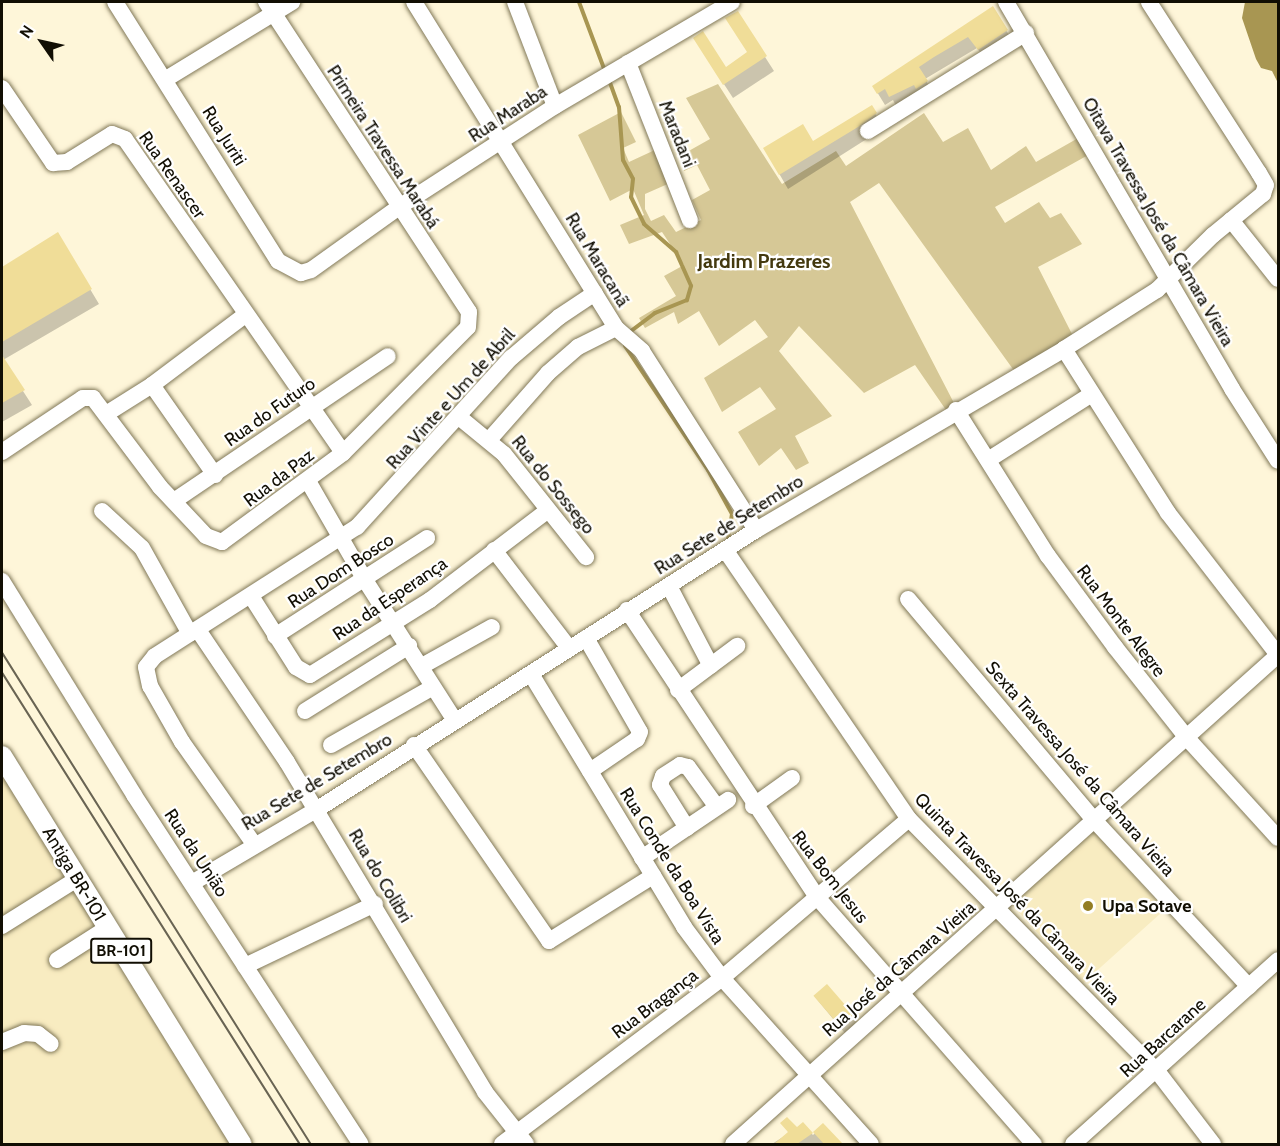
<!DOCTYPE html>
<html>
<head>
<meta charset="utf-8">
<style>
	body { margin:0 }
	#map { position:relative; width:1280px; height:1146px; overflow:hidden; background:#fef6d9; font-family:Cabin,sans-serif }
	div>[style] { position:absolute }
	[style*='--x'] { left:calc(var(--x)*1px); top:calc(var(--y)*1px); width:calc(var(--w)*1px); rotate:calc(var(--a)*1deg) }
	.built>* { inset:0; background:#f8ecc1; transform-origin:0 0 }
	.green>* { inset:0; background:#d6c896 }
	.water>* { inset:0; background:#a89652 }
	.shadow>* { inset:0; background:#0003 }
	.stream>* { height:4px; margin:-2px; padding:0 2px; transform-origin:2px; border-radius:2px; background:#a89652 }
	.building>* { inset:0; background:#f0dd98; transform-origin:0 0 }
	.roads { filter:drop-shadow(0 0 2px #817858) drop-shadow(0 0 2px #817858) }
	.minor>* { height:16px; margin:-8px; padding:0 8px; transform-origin:8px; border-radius:8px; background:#fff }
	.major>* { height:20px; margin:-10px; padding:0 10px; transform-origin:10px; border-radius:10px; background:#fff }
	.tram>* { height:1.5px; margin:-0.75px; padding:0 0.75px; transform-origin:0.75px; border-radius:0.75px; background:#696453 }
	.dots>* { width:16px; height:16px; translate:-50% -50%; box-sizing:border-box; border:3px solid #fff; border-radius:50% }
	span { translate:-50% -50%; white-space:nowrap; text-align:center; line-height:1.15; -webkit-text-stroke:4.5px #fff; paint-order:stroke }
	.shield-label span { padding:2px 4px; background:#fff; border:2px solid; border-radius:4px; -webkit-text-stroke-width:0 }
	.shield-label { font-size:16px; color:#110e03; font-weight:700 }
	.street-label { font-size:18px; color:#110e03 }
	.poi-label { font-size:18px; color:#110e03; font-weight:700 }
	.left { translate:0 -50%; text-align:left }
	.neighbourhood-label { font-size:20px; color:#44390f; font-weight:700 }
	.frame { position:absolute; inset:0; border:3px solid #110e03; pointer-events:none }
	.north { position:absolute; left:12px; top:12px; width:60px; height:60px; -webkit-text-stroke:4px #fff; paint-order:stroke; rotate:304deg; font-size:16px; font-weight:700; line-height:24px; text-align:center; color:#110e03 }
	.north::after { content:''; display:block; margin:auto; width:21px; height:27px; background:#110e03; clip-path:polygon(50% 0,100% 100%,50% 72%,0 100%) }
</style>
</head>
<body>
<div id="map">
	<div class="built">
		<i style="clip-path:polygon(2px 761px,107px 928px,254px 1144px,2px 1144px)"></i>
		<i style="left:1091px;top:828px;width:110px;height:110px;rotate:48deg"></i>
	</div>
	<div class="green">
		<i style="clip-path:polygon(718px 84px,782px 184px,836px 151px,846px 166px,924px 113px,943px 142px,968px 128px,991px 170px,1026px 146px,1036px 162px,1080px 137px,1090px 154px,995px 207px,1005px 223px,1039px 202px,1050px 218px,1061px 213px,1082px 244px,1038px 267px,1073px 336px,1015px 372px,879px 183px,850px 202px,955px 405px,946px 410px,915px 365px,864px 393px,799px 326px,779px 351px,832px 416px,795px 436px,809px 463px,796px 470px,781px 448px,759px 466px,738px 432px,776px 409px,760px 387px,722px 412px,704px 378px,768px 337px,755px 320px,719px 346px,699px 311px,678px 324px,674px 312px,645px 328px,639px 318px,676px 296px,664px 276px,684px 265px,662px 232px,629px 244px,620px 225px,644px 215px,633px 189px,610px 201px,578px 135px,621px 112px,636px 142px,623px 148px,629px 162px,657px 149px,670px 183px,645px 194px,645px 209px,651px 221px,664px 215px,676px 232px,701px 220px,692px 200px,710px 190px,697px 165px,684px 171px,678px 157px,710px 139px,686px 98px)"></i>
	</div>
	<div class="water">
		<i style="clip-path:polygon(1245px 2px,1278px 2px,1278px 83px,1272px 71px,1261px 68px,1256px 59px,1242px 18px)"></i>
	</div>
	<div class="shadow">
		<i style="clip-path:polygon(992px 8px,1014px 43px,986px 61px,977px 48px,925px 79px,934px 94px,897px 108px,893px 100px,885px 105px,874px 87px)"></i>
		<i style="clip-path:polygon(737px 13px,774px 71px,733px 98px,703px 52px,725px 69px,749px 53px)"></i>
		<i style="clip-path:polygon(871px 107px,884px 128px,788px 189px,765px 149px,813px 143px)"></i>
		<i style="clip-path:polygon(57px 234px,99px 304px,3px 360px,32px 405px,2px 422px,2px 269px)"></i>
		<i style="clip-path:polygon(815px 997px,854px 1017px,860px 1027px,848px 1037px)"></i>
		<i style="clip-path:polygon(782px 1123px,796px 1129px,802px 1124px,813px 1135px,823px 1125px,841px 1144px,772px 1144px,789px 1133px)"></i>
	</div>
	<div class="stream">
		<i style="--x:579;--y:2;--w:74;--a:69.4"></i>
		<i style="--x:609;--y:80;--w:29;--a:70"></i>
		<i style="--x:619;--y:107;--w:53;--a:85.7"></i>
		<i style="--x:623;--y:160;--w:21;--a:62"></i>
		<i style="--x:633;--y:179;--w:18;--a:96"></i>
		<i style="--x:631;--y:197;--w:30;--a:64"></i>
		<i style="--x:644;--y:224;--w:43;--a:41.2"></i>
		<i style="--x:676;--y:252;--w:37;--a:66"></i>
		<i style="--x:691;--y:286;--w:15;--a:106"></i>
		<i style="--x:687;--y:300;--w:35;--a:158"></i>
		<i style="--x:655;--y:313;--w:34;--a:143"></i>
		<i style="--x:625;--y:346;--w:149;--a:56.2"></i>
		<i style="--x:708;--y:470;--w:50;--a:61.4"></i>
		<i style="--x:732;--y:514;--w:26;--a:99"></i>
	</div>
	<div class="building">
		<i style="clip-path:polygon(993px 6px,1008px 30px,978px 50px,968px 37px,934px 57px,919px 67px,928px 81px,916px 89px,914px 85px,889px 97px,885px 89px,877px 94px,872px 86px)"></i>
		<i style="clip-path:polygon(738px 11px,767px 56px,723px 85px,693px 38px,703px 31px,726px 67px,747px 52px,725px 18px)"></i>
		<i style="clip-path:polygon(872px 105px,877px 113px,858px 127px,779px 175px,763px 148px,803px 124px,813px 141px)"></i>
		<i style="clip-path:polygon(58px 232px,92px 289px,2px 342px,2px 267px)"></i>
		<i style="clip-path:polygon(2px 355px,25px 390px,2px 403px)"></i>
		<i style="left:827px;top:984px;width:43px;height:18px;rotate:49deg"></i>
		<i style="clip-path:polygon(787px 1117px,797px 1127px,803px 1122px,813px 1133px,797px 1144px,774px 1144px,788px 1132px,780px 1123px)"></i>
		<i style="clip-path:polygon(823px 1123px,843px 1144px,824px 1144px,813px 1132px)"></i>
	</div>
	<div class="roads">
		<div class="minor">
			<i style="--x:115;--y:2;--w:306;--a:57.8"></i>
			<i style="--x:278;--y:261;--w:26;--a:28"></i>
			<i style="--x:301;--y:273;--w:10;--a:-17"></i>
			<i style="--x:311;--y:270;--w:108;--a:-35.6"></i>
			<i style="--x:399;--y:207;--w:186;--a:-32.9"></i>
			<i style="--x:555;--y:106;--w:205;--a:-30.4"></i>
			<i style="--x:414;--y:2;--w:384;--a:58.2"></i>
			<i style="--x:616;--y:328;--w:35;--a:41"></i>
			<i style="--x:642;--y:351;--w:212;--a:57.5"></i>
			<i style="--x:515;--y:2;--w:111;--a:69"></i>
			<i style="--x:1006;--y:2;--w:448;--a:59.7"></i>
			<i style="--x:1232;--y:389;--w:85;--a:57.4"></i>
			<i style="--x:628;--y:63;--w:169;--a:68.5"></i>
			<i style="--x:166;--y:79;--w:148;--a:-31.4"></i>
			<i style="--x:2;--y:88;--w:91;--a:55.8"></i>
			<i style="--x:53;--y:163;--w:14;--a:-4"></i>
			<i style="--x:67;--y:162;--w:53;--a:-31.9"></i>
			<i style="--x:112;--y:134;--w:14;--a:21"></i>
			<i style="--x:125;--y:139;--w:382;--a:55.2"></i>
			<i style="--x:868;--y:131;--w:186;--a:-31.8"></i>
			<i style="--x:1231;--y:220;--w:75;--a:51.5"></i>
			<i style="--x:1064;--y:349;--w:194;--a:57.6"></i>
			<i style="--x:1168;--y:513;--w:180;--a:52.2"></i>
			<i style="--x:152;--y:385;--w:110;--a:55"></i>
			<i style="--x:956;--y:410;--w:173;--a:57.8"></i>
			<i style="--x:1048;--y:556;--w:113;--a:53.6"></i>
			<i style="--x:1115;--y:647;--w:116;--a:51.6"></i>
			<i style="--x:1187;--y:738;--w:135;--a:47.7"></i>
			<i style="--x:106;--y:414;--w:54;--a:-32.2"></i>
			<i style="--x:152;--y:385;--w:115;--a:-36.9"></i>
			<i style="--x:459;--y:417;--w:58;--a:39.4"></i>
			<i style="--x:504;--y:454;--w:132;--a:51.5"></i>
			<i style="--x:489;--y:440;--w:89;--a:-48.6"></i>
			<i style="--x:548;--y:373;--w:40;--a:-41"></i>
			<i style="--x:578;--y:347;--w:42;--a:-26.6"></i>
			<i style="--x:2;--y:452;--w:97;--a:-33.7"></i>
			<i style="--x:83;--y:398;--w:10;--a:0"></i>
			<i style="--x:93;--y:398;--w:111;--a:53"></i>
			<i style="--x:160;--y:487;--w:67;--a:46.8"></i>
			<i style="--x:206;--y:536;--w:17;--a:21"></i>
			<i style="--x:222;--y:542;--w:150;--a:-36.3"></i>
			<i style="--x:343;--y:453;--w:177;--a:-45.2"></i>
			<i style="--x:468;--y:327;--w:15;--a:-86"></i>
			<i style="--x:469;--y:312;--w:371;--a:-123.2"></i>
			<i style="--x:988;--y:460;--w:123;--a:-32.4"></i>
			<i style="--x:308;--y:481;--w:114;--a:60.1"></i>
			<i style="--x:365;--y:580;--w:165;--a:57.4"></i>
			<i style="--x:174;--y:501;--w:258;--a:-34.1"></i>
			<i style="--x:102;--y:511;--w:54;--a:42.8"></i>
			<i style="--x:142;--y:548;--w:98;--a:60.8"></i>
			<i style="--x:494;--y:550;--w:123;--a:52.6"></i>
			<i style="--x:726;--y:551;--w:325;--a:55.7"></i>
			<i style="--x:909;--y:819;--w:354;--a:45.5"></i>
			<i style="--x:1157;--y:1071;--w:92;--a:52.5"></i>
			<i style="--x:2;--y:581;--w:251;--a:58.3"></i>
			<i style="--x:134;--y:795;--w:416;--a:57"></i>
			<i style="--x:669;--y:586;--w:90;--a:62.3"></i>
			<i style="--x:251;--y:596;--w:84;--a:57.6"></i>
			<i style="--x:296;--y:667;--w:16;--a:30"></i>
			<i style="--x:310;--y:675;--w:142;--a:-32"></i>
			<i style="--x:430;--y:600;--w:148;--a:-37.3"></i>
			<i style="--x:908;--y:599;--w:290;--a:49.9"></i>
			<i style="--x:1095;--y:821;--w:226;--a:47.1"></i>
			<i style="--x:627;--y:610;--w:343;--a:56.5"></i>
			<i style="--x:816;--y:896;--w:330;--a:48.7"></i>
			<i style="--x:198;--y:630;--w:159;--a:56"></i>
			<i style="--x:287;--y:762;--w:385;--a:59"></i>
			<i style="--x:485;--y:1092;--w:66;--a:51.7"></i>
			<i style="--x:275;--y:636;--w:181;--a:-32.8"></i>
			<i style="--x:586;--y:638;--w:108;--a:60.1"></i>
			<i style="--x:640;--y:732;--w:8;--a:113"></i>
			<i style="--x:637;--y:739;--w:57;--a:145.8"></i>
			<i style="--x:422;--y:666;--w:80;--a:-29.1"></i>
			<i style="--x:531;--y:674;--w:296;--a:58.8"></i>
			<i style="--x:684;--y:927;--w:64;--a:53.3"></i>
			<i style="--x:722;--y:978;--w:223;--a:48.1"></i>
			<i style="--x:678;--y:690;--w:74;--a:-36.7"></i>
			<i style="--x:305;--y:711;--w:123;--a:-32"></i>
			<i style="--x:331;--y:745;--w:117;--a:-29.6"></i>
			<i style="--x:414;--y:745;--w:238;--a:55.4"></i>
			<i style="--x:549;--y:941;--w:123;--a:-32"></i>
			<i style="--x:753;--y:806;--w:48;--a:-35.7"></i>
			<i style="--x:687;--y:828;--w:51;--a:-122.1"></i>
			<i style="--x:660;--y:785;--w:9;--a:-72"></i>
			<i style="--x:663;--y:776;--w:20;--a:-33"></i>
			<i style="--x:680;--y:765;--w:8;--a:14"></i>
			<i style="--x:688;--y:767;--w:49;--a:54.1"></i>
			<i style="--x:254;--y:844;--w:125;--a:-125.2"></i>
			<i style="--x:182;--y:742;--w:64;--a:-119.7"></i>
			<i style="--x:150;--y:686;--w:19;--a:-102"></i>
			<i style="--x:146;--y:667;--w:14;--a:-51"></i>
			<i style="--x:155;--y:656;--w:240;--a:-32.6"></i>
			<i style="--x:357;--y:527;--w:229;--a:-47.7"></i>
			<i style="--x:511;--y:358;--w:63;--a:-40.5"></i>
			<i style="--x:559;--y:317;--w:43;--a:-33.7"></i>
			<i style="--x:642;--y:858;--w:104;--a:-34"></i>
			<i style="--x:192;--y:883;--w:144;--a:-30.5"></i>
			<i style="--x:316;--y:810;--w:522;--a:-32.47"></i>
			<i style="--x:756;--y:530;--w:357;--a:-30.4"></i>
			<i style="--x:1064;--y:349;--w:110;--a:-32.4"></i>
			<i style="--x:1157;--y:290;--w:78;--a:-44.5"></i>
			<i style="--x:1213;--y:235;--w:65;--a:-39.4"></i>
			<i style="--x:1263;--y:194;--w:9;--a:-72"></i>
			<i style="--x:1266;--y:185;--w:14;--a:-120"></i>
			<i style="--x:1259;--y:173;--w:203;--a:-122.8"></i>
			<i style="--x:2;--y:926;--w:89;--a:-32.1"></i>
			<i style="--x:57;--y:960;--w:59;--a:-32.6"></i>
			<i style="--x:245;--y:966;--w:144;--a:-25.5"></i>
			<i style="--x:2;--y:1042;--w:24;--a:-22"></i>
			<i style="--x:24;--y:1033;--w:14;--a:4"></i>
			<i style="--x:38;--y:1034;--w:16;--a:38"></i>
			<i style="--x:502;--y:1144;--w:276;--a:-37"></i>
			<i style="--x:722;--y:978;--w:245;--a:-40.4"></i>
			<i style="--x:733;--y:1144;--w:732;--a:-41.9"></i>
			<i style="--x:1073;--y:1144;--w:275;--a:-41.9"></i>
		</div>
		<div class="major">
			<i style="--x:2;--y:756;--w:456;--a:58.3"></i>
		</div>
	</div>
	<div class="tram">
		<i style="--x:2;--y:652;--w:581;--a:57.87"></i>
		<i style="--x:2;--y:672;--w:558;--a:57.73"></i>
	</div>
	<div class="dots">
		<i style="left:1088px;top:906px;background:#937d24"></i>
	</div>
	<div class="shield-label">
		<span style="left:121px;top:951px">BR-101</span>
	</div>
	<div class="street-label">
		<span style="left:508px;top:114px;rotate:-33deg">Rua Maraba</span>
		<span style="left:677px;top:134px;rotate:68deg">Maradani</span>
		<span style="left:224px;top:136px;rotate:58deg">Rua Juriti</span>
		<span style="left:383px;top:147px;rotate:57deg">Primeira Travessa Marabá</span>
		<span style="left:172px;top:175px;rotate:55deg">Rua Renascer</span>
		<span style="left:1158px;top:222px;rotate:60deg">Oitava Travessa José da Câmara Vieira</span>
		<span style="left:597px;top:260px;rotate:59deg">Rua Maracanã</span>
		<span style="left:451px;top:399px;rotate:-48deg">Rua Vinte e Um de Abril</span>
		<span style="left:270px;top:412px;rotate:-35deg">Rua do Futuro</span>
		<span style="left:279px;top:478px;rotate:-37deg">Rua da Paz</span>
		<span style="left:553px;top:485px;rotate:51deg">Rua do Sossego</span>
		<span style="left:729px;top:525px;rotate:-32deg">Rua Sete de Setembro</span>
		<span style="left:341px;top:571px;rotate:-33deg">Rua Dom Bosco</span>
		<span style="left:390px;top:599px;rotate:-34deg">Rua da Esperança</span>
		<span style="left:1121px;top:621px;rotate:53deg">Rua Monte Alegre</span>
		<span style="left:1080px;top:769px;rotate:49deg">Sexta Travessa José da Câmara Vieira</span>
		<span style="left:317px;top:782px;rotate:-31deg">Rua Sete de Setembro</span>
		<span style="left:196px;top:853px;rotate:57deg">Rua da União</span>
		<span style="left:672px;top:866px;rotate:58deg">Rua Conde da Boa Vista</span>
		<span style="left:74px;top:874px;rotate:59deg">Antiga BR-101</span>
		<span style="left:380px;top:876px;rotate:59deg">Rua do Colibri</span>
		<span style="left:830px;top:877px;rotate:52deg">Rua Bom Jesus</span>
		<span style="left:1017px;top:899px;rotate:46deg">Quinta Travessa José da Câmara Vieira</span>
		<span style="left:899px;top:969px;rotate:-41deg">Rua José da Câmara Vieira</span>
		<span style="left:655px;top:1004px;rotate:-37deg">Rua Bragança</span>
		<span style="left:1163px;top:1038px;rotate:-42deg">Rua Barcarane</span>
	</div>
	<div class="poi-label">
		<span class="left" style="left:1102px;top:906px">Upa Sotave</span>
	</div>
	<div class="neighbourhood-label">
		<span style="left:764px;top:261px">Jardim Prazeres</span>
	</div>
	<div class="frame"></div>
	<div class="north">N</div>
</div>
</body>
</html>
